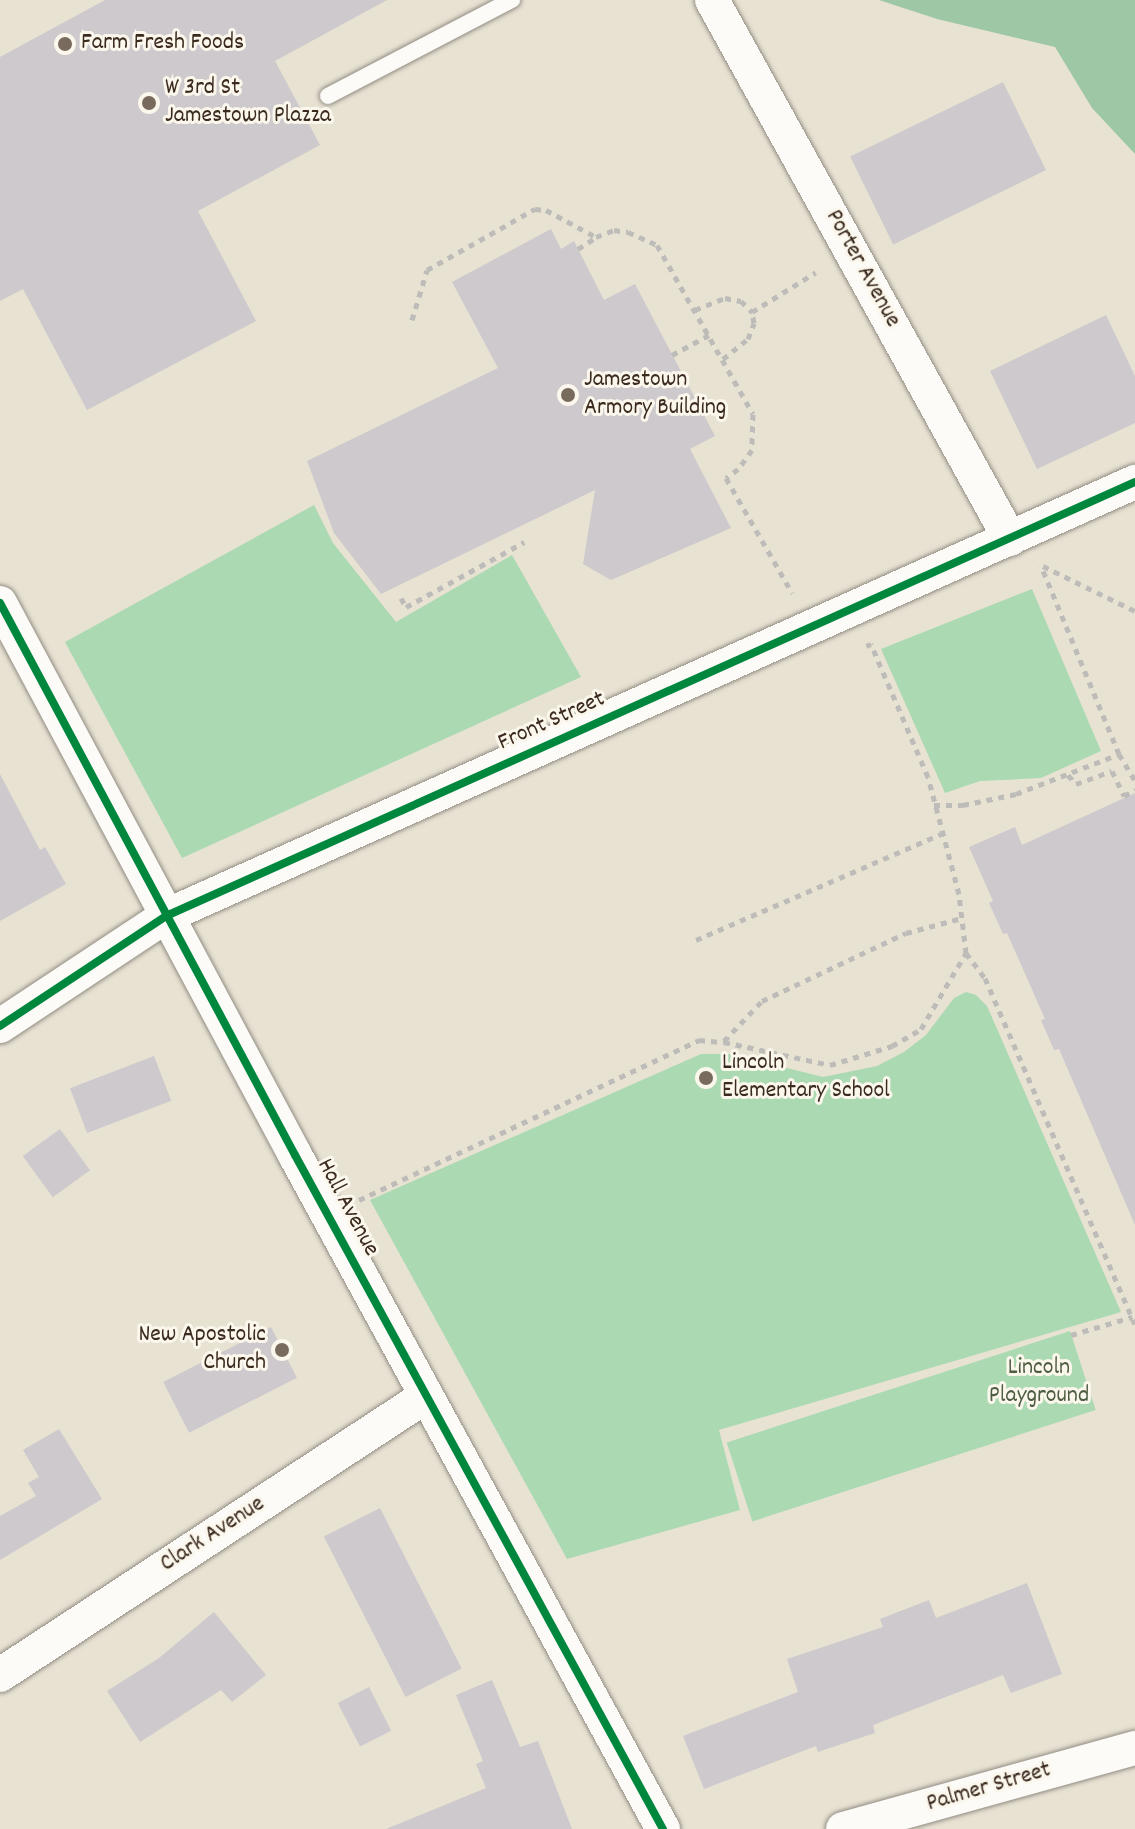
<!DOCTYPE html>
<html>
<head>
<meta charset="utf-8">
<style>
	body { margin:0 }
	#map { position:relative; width:1135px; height:1829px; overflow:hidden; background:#e8e2d3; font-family:Dekko,sans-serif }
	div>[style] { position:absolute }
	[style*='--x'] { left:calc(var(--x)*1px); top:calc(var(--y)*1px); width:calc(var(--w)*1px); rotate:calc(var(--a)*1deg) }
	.green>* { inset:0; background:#abd9b2; transform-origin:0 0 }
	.forest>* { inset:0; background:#9ec8a5 }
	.building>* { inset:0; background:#cdc9cc; transform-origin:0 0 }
	.path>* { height:5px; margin-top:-2.5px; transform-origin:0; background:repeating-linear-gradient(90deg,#bebcb8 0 6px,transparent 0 12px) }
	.roads { filter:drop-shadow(0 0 2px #928d83) drop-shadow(0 0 2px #928d83) }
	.lane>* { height:16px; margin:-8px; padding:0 8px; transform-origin:8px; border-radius:8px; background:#fcfbf8 }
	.street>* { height:34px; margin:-17px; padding:0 17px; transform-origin:17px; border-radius:17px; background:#fcfbf8 }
	.cycleway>* { height:8px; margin:-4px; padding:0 4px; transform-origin:4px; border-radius:4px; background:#00873e }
	.dots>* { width:22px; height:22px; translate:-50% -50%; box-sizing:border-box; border:4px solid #fbf7ec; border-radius:50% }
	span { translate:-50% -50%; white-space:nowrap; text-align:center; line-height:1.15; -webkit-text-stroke:6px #fbf7ec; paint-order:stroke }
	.poi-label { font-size:24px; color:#3b2a1e }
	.left { translate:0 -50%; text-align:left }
	.right { translate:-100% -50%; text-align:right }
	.street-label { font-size:24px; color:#3b2a1e }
	.park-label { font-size:24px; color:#4e5c42 }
</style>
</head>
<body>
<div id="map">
	<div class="green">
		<i style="clip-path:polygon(314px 505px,333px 543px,396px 622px,512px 555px,581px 677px,182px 858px,65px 642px)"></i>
		<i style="clip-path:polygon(1032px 589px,1101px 751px,1041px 778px,980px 781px,945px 793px,881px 649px)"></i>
		<i style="clip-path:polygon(966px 992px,976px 995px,987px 1006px,1121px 1312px,719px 1430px,740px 1510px,567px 1559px,370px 1200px,701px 1054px,731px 1054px,823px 1077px,877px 1066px,904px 1052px,926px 1035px,954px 998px)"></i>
		<i style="left:1070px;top:1331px;width:83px;height:361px;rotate:72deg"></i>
	</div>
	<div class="forest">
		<i style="clip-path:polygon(879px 0,1135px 0,1135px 154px,1092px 108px,1055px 47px,937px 19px)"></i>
	</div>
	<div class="building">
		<i style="clip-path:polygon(105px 0,387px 0,275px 61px,320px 145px,198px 211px,256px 321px,87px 410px,23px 289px,0 301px,0 57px)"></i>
		<i style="left:1003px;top:82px;width:98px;height:170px;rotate:64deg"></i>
		<i style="clip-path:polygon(551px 229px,561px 249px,574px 241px,604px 300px,635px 284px,715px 436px,690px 449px,731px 528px,611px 580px,583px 564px,595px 490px,381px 594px,334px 533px,307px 461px,498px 368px,452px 282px)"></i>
		<i style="clip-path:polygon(1106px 315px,1135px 376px,1135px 423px,1037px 469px,990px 371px)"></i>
		<i style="clip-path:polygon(0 774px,40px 850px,45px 847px,66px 884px,0 921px)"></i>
		<i style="clip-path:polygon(1135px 793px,1135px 1225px,1059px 1049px,1054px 1050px,1041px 1020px,1045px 1019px,1007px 933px,1003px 934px,989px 903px,993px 901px,969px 847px,1015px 827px,1022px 845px)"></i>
		<i style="left:154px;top:1056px;width:48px;height:90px;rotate:69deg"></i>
		<i style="left:60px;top:1129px;width:51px;height:46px;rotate:54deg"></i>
		<i style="left:271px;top:1327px;width:57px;height:121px;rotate:63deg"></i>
		<i style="clip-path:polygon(59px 1429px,102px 1499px,0 1560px,0 1516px,36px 1496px,28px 1483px,39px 1477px,23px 1450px)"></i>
		<i style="left:380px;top:1508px;width:180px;height:63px;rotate:63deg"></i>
		<i style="clip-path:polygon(1027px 1583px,1062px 1674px,1011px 1693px,1003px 1675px,873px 1725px,875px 1733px,818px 1752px,816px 1746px,704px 1789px,683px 1736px,798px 1692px,787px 1659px,883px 1627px,880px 1619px,929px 1600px,936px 1618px)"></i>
		<i style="clip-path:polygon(214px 1612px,266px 1675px,232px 1702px,221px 1690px,140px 1742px,107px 1691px,159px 1658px)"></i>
		<i style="clip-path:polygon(492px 1680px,520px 1747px,538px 1741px,572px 1829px,386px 1829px,486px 1788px,476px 1764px,483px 1761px,456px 1695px)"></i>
		<i style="left:369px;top:1687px;width:49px;height:35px;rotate:63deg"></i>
	</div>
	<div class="path">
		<i style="--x:578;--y:249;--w:20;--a:-33"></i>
		<i style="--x:695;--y:310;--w:32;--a:-22"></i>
		<i style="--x:725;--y:298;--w:16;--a:11"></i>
		<i style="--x:741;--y:301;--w:16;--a:45"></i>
		<i style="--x:752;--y:312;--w:75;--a:-32"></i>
		<i style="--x:412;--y:320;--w:52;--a:-73.3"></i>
		<i style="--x:427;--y:270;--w:124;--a:-29.5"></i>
		<i style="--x:535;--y:209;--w:11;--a:5"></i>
		<i style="--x:546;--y:210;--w:57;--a:28.4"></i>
		<i style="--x:596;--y:237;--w:19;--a:-21"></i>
		<i style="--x:614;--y:230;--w:14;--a:8"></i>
		<i style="--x:628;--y:232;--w:32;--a:24"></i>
		<i style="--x:657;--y:245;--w:194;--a:60.4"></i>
		<i style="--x:753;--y:414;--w:36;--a:92"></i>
		<i style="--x:752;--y:450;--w:24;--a:126"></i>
		<i style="--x:738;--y:469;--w:15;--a:143"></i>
		<i style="--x:726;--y:478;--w:133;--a:60.1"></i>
		<i style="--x:672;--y:355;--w:42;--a:-28.4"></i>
		<i style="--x:723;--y:359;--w:32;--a:-39"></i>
		<i style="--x:748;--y:339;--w:17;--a:-69"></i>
		<i style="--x:754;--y:323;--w:11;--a:-100"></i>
		<i style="--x:1043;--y:566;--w:102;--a:26.1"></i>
		<i style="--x:401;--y:598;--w:10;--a:61"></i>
		<i style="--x:406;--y:607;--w:135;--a:-28.8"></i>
		<i style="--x:1119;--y:754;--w:31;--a:59"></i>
		<i style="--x:1068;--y:775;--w:12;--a:48"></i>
		<i style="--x:1076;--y:784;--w:38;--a:-20"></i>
		<i style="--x:1112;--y:771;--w:28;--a:64"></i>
		<i style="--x:1124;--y:796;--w:13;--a:-29"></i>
		<i style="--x:934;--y:805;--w:29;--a:0"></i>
		<i style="--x:963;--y:805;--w:54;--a:-11.7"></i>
		<i style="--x:1016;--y:794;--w:110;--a:-21.2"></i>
		<i style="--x:1119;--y:754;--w:204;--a:-112.5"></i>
		<i style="--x:696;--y:940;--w:267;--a:-23.4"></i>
		<i style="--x:966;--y:953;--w:31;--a:53"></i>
		<i style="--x:985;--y:978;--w:377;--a:66.6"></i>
		<i style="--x:724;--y:1041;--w:55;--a:-46.5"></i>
		<i style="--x:762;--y:1001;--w:159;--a:-25.3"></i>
		<i style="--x:906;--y:933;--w:58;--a:-15"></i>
		<i style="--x:359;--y:1200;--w:376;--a:-25.2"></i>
		<i style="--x:699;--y:1040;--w:25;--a:5"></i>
		<i style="--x:724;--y:1042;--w:108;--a:12.2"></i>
		<i style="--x:830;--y:1065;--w:65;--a:-17"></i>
		<i style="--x:892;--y:1046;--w:34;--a:-30"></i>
		<i style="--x:921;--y:1029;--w:88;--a:-59.4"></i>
		<i style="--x:966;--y:953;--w:59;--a:-96.8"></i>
		<i style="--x:959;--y:894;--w:121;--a:-104.8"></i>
		<i style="--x:928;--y:777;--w:145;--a:-113.2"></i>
		<i style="--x:871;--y:644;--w:5;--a:158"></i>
		<i style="--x:1071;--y:1335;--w:64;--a:-16.4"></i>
	</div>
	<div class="roads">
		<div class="lane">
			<i style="--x:328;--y:96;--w:208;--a:-27.6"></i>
		</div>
		<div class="street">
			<i style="--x:712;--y:0;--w:616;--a:61.06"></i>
			<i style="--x:0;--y:603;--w:626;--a:61.88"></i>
			<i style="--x:295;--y:1155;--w:768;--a:61.37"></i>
			<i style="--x:0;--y:1026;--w:199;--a:-33.5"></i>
			<i style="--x:166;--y:916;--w:1062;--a:-24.13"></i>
			<i style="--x:0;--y:1675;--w:509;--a:-33.22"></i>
			<i style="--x:843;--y:1829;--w:303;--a:-15.5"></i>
		</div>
	</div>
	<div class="cycleway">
		<i style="--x:0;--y:603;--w:626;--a:61.88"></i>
		<i style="--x:295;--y:1155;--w:768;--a:61.37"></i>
		<i style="--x:0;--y:1026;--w:199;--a:-33.5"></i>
		<i style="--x:166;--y:916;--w:1062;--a:-24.13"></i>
	</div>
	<div class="dots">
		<i style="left:65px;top:44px;background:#786a5d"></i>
		<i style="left:149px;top:103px;background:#786a5d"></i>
		<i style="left:568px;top:395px;background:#786a5d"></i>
		<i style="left:706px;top:1078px;background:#786a5d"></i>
		<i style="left:282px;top:1350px;background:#786a5d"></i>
	</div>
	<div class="poi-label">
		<span class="left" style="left:81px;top:44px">Farm Fresh Foods</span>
		<span class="left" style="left:165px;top:103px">W 3rd St<br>Jamestown Plazza</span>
		<span class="left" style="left:584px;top:395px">Jamestown<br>Armory Building</span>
		<span class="left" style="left:722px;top:1078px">Lincoln<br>Elementary School</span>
		<span class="right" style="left:266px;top:1350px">New Apostolic<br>Church</span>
	</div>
	<div class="street-label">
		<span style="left:862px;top:269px;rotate:61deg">Porter Avenue</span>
		<span style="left:552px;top:722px;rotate:-24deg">Front Street</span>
		<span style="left:347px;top:1208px;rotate:62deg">Hall Avenue</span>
		<span style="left:213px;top:1535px;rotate:-33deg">Clark Avenue</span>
		<span style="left:989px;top:1788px;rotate:-16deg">Palmer Street</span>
	</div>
	<div class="park-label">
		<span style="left:1039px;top:1383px">Lincoln<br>Playground</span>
	</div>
</div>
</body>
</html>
